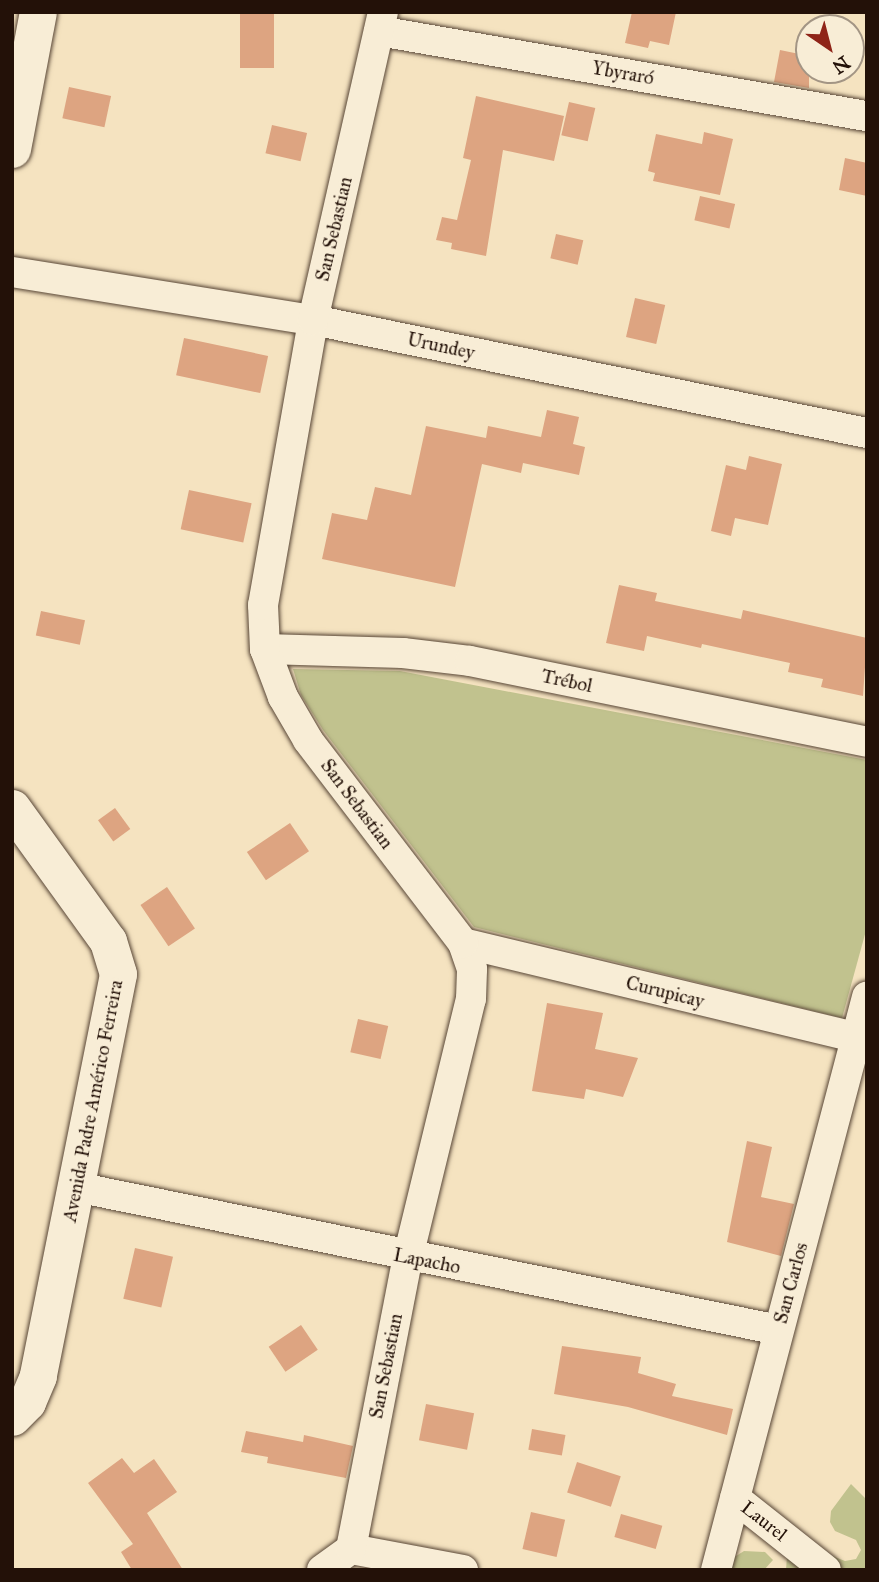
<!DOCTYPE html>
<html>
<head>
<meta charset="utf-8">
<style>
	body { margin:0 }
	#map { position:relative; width:879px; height:1582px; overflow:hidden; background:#f5e3c0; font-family:"IM FELL Great Primer",serif }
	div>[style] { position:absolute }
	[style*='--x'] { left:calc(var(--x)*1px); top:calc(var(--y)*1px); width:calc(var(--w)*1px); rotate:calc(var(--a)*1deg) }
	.green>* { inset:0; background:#c1c28e }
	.building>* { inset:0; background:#dda481; transform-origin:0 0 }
	.roads { filter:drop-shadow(0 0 2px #584636) drop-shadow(0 0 2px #584636) }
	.minor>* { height:30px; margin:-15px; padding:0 15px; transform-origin:15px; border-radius:15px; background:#f8edd6 }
	.tertiary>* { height:37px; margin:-18.5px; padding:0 18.5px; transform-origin:18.5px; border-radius:18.5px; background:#f8edd6 }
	span { translate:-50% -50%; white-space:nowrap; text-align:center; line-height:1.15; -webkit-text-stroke:6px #f8edd6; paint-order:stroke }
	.street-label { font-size:19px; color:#231108 }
	.frame { position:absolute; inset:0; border:14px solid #231108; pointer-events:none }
	.north { position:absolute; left:795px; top:14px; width:70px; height:70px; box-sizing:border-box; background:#f8edd6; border:2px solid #a39584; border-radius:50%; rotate:145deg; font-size:19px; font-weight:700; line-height:28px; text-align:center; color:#231108 }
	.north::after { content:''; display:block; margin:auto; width:24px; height:32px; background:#8f2418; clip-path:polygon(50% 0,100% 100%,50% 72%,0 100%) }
</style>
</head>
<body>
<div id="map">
	<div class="green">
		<i style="clip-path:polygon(293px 669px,400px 671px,867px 760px,867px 927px,842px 1018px,474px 927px,323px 730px,301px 695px)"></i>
		<i style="clip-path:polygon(851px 1484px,867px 1500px,867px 1570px,786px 1570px,787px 1556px,805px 1545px,845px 1561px,856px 1559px,861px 1550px,856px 1540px,835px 1531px,830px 1522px,831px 1511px)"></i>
		<i style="clip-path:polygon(744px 1551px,765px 1552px,773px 1560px,764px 1570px,723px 1570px,725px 1563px)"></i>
	</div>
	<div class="building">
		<i style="left:240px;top:12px;width:34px;height:56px"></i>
		<i style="clip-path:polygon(632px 12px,676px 12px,669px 45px,650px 41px,648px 48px,625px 43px)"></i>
		<i style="clip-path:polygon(780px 50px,809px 56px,809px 88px,774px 82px)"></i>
		<i style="left:69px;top:87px;width:43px;height:32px;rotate:12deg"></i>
		<i style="clip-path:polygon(476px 96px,564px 116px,554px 161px,503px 150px,486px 256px,451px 249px,452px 243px,436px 240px,442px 217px,457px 220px,471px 160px,463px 158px)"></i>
		<i style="left:569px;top:102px;width:27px;height:34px;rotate:13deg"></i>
		<i style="left:272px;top:125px;width:36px;height:29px;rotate:13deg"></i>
		<i style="clip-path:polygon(704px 132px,733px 139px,720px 195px,653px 181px,655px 173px,648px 171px,656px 134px,702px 144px)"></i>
		<i style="clip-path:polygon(845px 158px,867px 163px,867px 196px,839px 190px)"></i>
		<i style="left:700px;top:196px;width:36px;height:25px;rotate:13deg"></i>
		<i style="left:556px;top:234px;width:28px;height:25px;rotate:13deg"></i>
		<i style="left:635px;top:298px;width:31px;height:40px;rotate:13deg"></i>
		<i style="left:184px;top:338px;width:86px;height:38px;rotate:12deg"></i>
		<i style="clip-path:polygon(547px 410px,579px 417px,573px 444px,585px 447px,579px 475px,523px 463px,521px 473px,482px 464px,455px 587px,322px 559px,332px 513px,367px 520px,375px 487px,411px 495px,426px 426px,486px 438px,488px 426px,541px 437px)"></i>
		<i style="clip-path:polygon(749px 456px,782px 464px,768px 525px,735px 518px,731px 536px,711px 531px,726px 465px,746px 470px)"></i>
		<i style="left:189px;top:490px;width:64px;height:40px;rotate:12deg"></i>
		<i style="clip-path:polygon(619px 585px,657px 593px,655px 601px,741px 619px,743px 610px,867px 638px,863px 696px,821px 687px,823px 679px,788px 672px,790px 663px,702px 644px,701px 648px,647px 636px,644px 651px,606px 643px)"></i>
		<i style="left:41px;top:611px;width:45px;height:25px;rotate:12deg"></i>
		<i style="left:115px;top:808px;width:26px;height:21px;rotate:54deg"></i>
		<i style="left:290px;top:823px;width:34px;height:52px;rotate:56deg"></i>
		<i style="left:167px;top:887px;width:50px;height:32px;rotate:56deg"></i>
		<i style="clip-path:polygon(547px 1003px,603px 1013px,595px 1049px,638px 1058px,623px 1097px,586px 1089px,584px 1099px,532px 1091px)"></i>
		<i style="left:358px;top:1019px;width:31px;height:34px;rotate:13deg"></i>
		<i style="clip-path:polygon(747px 1141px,772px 1147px,761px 1197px,794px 1204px,781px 1256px,727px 1242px)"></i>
		<i style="left:135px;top:1248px;width:39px;height:52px;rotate:13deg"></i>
		<i style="left:301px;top:1325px;width:30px;height:39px;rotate:56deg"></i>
		<i style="clip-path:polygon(562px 1346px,641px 1357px,638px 1373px,676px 1384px,672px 1396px,733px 1409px,727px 1435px,628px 1407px,554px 1394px)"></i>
		<i style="left:426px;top:1404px;width:49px;height:37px;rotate:11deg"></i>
		<i style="left:532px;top:1429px;width:34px;height:21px;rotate:10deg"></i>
		<i style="clip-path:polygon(246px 1431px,303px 1442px,304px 1435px,353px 1446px,346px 1478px,267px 1463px,268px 1457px,241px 1452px)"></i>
		<i style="clip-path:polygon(122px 1458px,134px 1473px,154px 1459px,177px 1492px,147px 1513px,183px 1570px,132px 1570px,121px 1552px,133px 1544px,88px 1483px)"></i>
		<i style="left:577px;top:1462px;width:46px;height:32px;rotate:18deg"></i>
		<i style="left:531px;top:1512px;width:35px;height:38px;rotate:13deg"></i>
		<i style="left:621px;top:1514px;width:43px;height:24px;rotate:16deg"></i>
	</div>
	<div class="roads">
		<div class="minor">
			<i style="--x:379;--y:31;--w:495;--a:9.9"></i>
			<i style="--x:12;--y:272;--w:305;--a:9.1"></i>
			<i style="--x:313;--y:320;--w:565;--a:11.53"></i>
			<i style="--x:265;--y:649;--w:138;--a:1.7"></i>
			<i style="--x:403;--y:653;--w:67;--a:6.8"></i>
			<i style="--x:470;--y:661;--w:405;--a:11.5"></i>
			<i style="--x:463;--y:943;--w:415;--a:13.5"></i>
			<i style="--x:76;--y:1187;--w:717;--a:11.5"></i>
			<i style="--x:735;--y:1498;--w:116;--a:38.4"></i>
			<i style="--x:351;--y:1549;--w:114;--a:10.6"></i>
			<i style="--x:322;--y:1570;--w:36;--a:-36"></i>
			<i style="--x:351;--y:1549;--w:298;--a:-79"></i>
			<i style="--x:408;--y:1257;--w:266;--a:-76.3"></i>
			<i style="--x:471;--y:999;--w:30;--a:-88"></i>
			<i style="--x:472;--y:969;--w:28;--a:-109"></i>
			<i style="--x:463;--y:943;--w:255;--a:-127.4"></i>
			<i style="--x:308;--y:740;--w:50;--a:-120.2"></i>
			<i style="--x:283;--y:697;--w:51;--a:-110.6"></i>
			<i style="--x:265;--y:649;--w:44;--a:-92.6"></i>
			<i style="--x:263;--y:605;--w:289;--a:-80"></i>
			<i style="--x:313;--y:320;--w:316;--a:-77.2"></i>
			<i style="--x:716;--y:1570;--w:593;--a:-75.24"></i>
		</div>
		<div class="tertiary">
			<i style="--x:12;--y:149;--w:139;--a:-79.3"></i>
			<i style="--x:12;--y:808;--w:164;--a:54.2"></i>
			<i style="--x:108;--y:941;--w:34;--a:73"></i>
			<i style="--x:118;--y:974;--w:410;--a:101.3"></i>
			<i style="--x:38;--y:1376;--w:28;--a:113"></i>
			<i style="--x:27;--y:1402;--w:21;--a:135"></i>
		</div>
	</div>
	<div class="street-label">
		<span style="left:623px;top:73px;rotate:10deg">Ybyraró</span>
		<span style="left:334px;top:229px;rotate:-77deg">San Sebastian</span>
		<span style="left:441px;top:346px;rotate:12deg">Urundey</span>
		<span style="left:567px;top:681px;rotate:12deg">Trébol</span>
		<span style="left:357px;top:804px;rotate:53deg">San Sebastian</span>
		<span style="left:665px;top:992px;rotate:14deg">Curupicay</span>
		<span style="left:93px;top:1101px;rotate:-79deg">Avenida Padre Américo Ferreira</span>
		<span style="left:427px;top:1261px;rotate:11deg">Lapacho</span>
		<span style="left:791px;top:1283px;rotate:-75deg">San Carlos</span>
		<span style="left:386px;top:1366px;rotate:-79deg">San Sebastian</span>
		<span style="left:764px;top:1521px;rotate:38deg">Laurel</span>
	</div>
	<div class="frame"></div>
	<div class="north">N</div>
</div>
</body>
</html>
